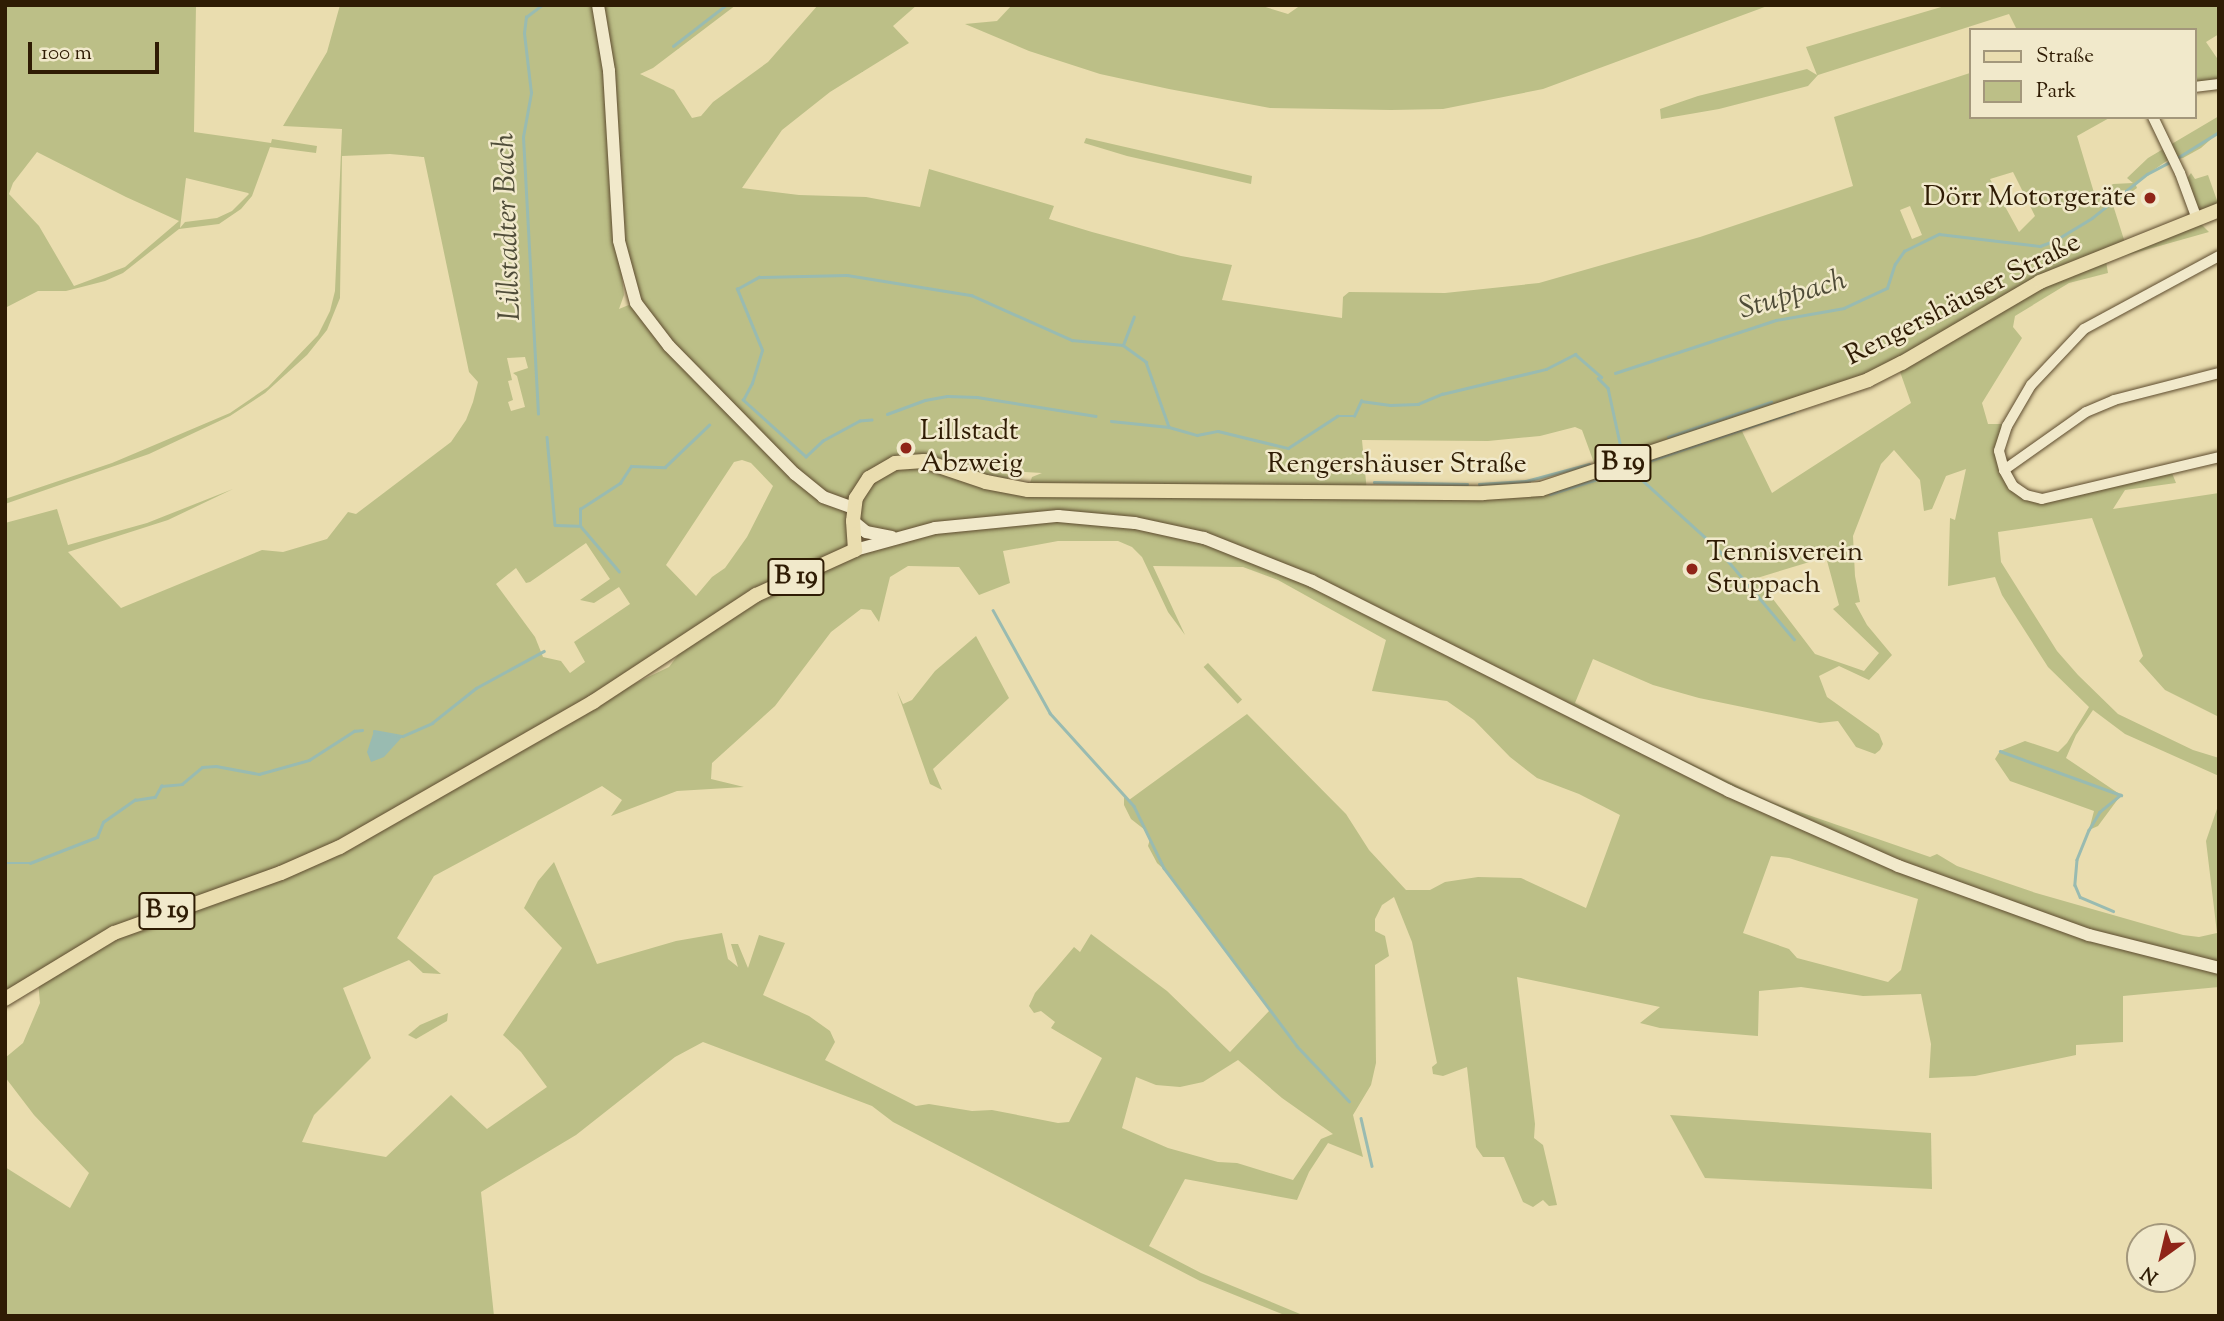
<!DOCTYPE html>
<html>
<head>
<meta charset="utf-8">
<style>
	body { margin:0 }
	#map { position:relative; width:2224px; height:1321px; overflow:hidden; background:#eaddaf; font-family:"Sorts Mill Goudy",serif }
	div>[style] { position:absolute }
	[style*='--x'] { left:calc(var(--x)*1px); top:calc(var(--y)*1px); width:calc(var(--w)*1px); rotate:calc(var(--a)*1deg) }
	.green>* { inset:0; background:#bcbf87; transform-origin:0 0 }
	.water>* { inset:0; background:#99bbb1 }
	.stream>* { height:2.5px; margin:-1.25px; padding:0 1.25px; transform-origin:1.25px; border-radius:1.25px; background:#99bbb1 }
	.roads { filter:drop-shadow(0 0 2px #5e4c2f) drop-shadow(0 0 2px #5e4c2f) }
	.street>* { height:10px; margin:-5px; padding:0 5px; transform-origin:5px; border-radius:5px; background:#f1e9cb }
	.secondary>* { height:12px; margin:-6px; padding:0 6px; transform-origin:6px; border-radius:6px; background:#f1e9cb }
	.primary>* { height:14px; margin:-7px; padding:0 7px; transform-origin:7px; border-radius:7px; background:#eaddaf }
	.dots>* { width:19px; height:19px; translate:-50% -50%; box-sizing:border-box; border:4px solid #f1e9cb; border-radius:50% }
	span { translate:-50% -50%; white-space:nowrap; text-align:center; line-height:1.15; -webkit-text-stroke:5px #f1e9cb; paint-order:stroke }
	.shield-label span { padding:2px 5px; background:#f1e9cb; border:2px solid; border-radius:5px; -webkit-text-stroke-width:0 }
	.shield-label { font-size:26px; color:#2f1c04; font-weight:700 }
	.poi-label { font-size:28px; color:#2f1c04 }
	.right { translate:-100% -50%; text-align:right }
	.left { translate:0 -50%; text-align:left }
	.street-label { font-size:28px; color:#2f1c04 }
	.water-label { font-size:30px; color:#4f4c38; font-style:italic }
	.frame { position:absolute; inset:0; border:7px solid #2f1c04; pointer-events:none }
	.legend { position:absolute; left:1969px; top:28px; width:228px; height:91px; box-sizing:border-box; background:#f1e9cb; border:2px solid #a3977b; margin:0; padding:9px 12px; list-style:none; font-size:21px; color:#2f1c04 }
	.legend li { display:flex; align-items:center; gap:14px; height:35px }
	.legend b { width:35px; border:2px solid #a3977b }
	.north { position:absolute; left:2126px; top:1223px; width:70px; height:70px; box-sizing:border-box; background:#f1e9cb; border:2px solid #a3977b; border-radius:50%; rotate:214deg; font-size:19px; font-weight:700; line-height:28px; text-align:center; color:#2f1c04 }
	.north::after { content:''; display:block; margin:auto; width:24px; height:32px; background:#8f2418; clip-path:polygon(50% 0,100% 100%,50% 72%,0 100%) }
	.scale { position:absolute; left:28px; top:42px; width:131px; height:32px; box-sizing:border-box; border:4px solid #2f1c04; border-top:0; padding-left:9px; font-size:21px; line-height:24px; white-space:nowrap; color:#2f1c04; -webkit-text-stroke:5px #f1e9cb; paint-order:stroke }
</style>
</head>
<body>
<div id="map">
	<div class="green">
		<i style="clip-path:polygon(evenodd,5px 5px,196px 5px,194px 132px,271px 143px,272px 139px,317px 146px,316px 153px,270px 147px,252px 196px,241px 209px,219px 224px,179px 229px,123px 273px,105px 281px,66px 291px,38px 291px,5px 308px,5px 5px,37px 152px,126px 197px,179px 221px,125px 267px,74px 286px,39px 226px,9px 194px,13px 183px,37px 152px,5px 5px,186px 178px,248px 193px,249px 194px,232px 211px,217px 218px,185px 222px,180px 228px,186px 178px)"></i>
		<i style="clip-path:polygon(evenodd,340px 5px,736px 5px,653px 68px,640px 74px,674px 90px,692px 118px,701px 116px,713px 102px,768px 62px,818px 5px,917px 5px,893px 26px,909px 43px,830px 92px,782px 130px,742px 188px,799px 195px,866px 197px,920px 207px,929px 169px,1054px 206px,1049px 219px,1092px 232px,1181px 256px,1232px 265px,1222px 300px,1342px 318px,1343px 297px,1349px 292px,1445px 293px,1539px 283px,1700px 237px,1853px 186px,1834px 117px,1970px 73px,1970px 117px,2111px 117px,2077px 136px,2095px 196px,2113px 184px,2133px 183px,2127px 178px,2148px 158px,2219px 116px,2219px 132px,2201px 148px,2183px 158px,2168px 160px,2135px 183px,2137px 188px,2113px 205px,2126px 246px,2197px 219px,2184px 183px,2191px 173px,2195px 179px,2208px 175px,2219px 206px,2197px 220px,2209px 232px,2106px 261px,2108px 273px,2069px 283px,2015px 316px,2013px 327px,2022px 338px,1982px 403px,1988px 424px,2008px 424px,2002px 439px,2008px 479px,2034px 498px,2170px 468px,2176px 483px,2125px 490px,2113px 509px,2219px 493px,2219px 717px,2165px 690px,2139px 661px,2143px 656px,2092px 518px,1998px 532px,2001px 562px,2057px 651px,2078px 675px,2118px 714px,2193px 750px,2219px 758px,2219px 776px,2125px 734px,2093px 710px,2076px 735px,2066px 758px,2121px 795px,2098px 826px,2089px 830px,2094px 811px,2010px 781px,1995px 759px,2000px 751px,2025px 741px,2058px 752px,2067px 743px,2089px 707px,2048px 667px,2002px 595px,1995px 577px,1948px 586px,1950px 518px,1955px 520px,1966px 469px,1946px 476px,1932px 509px,1924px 511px,1920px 480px,1894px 450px,1881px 464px,1853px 536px,1855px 576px,1860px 602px,1855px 603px,1867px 625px,1892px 655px,1869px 680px,1839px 666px,1819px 676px,1827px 697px,1879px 734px,1883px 744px,1880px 750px,1875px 754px,1856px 747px,1838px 721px,1820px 723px,1699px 698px,1653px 685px,1593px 659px,1575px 703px,1638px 738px,1771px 802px,1930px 857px,1937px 854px,1957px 866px,2036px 893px,2183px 935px,2199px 937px,2217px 933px,2206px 841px,2219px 803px,2219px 987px,2123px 996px,2123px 1042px,2076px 1045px,2076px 1055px,1975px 1076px,1929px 1078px,1931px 1044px,1921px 994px,1863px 996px,1801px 987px,1759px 991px,1758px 1036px,1660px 1028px,1640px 1023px,1660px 1007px,1517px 977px,1535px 1124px,1534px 1138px,1543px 1145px,1557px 1205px,1549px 1206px,1543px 1200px,1533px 1207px,1523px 1202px,1504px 1157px,1483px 1157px,1476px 1147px,1467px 1067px,1443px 1076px,1433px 1074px,1432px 1067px,1437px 1063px,1412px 942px,1394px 897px,1382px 905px,1375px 919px,1375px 931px,1385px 936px,1389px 956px,1375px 965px,1376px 1063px,1371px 1085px,1353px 1115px,1363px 1157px,1328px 1143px,1309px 1172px,1297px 1200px,1185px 1179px,1149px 1246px,1201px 1273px,1305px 1316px,1287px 1316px,1200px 1281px,893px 1122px,872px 1106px,703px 1042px,675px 1057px,576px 1135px,481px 1192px,494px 1316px,5px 1316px,5px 1167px,70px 1208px,89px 1173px,34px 1115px,5px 1077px,5px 1058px,23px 1043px,40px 1003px,38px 981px,5px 999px,5px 523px,57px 509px,68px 545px,147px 523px,233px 489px,168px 520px,68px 552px,121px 608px,262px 550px,283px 552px,327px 539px,348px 512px,356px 514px,451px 442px,466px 420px,473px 402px,478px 382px,469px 372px,424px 157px,390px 154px,342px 156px,340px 298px,327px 330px,307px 355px,265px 393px,230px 416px,149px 454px,5px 504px,5px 499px,112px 463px,230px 413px,268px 387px,318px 335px,330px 311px,335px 291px,342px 129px,283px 126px,327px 52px,340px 5px,2013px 172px,2035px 216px,2019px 232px,1990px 179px,2013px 172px,340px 5px,1910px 206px,1922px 235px,1912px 239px,1900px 210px,1910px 206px,340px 5px,619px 247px,636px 302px,619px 309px,624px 295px,619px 247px,340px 5px,525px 357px,528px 368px,513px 373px,517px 376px,525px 407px,511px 411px,508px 402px,513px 400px,508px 381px,512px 380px,507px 358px,525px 357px,340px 5px,1898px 366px,1911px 403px,1772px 493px,1739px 425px,1898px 366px,340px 5px,1575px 427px,1582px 430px,1597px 471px,1525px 491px,1367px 492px,1362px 440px,1488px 441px,1540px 436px,1575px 427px,340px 5px,742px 460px,751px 463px,773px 486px,747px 537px,725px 568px,712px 577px,696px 596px,666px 565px,734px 462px,742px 460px,340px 5px,1002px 467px,1025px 472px,1042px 473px,1032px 477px,1028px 489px,1008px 487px,1008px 475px,1002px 467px,340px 5px,854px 522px,901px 538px,855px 549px,854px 522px,340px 5px,1058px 541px,1118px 541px,1132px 547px,1142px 557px,1168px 612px,1185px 635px,1153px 566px,1243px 567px,1278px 580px,1386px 640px,1372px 691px,1447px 701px,1474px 720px,1510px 757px,1537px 778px,1579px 794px,1620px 815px,1586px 908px,1521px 878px,1478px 877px,1445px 882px,1430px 890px,1406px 890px,1369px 850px,1346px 814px,1247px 714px,1129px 800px,1124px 796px,1124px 805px,1131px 819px,1145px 830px,1150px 839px,1148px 846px,1157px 863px,1168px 873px,1270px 1010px,1230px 1052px,1167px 991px,1091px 934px,1080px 952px,1074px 947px,1035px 993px,1029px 1006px,1034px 1013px,1041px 1011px,1055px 1022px,1051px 1028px,1102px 1058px,1069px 1122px,1058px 1123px,992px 1110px,972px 1111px,929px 1104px,916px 1106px,825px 1060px,835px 1042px,830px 1031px,809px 1016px,763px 995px,785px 943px,759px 935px,748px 968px,738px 944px,731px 944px,738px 967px,728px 959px,722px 933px,676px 941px,597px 964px,554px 862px,538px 881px,524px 908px,562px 948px,503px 1035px,521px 1052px,547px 1087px,487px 1129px,451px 1095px,386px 1157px,302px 1142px,314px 1115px,371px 1058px,343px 988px,409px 960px,423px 973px,441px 974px,397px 938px,434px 876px,602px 786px,622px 800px,611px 816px,677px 791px,744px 787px,711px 779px,712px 763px,775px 706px,831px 632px,861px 609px,871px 610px,879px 622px,890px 577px,908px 566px,959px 567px,979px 595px,1010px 583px,1003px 551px,1058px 541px,340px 5px,586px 543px,610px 579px,580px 600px,594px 603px,619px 587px,630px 604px,574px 642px,585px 662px,570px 673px,561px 661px,543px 657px,535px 637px,496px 584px,516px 568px,526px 583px,530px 582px,586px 543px,340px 5px,1826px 557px,1839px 605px,1833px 609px,1879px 653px,1864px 671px,1815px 654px,1757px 578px,1826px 557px,340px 5px,684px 647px,669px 667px,592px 704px,684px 647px,340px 5px,1771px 856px,1789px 858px,1918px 899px,1901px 970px,1888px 982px,1797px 958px,1789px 949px,1743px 933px,1771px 856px,340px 5px,1238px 1060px,1282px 1098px,1333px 1134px,1321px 1139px,1293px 1180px,1237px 1163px,1218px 1162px,1168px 1148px,1122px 1128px,1136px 1077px,1156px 1085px,1180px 1087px,1203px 1082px,1238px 1060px)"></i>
		<i style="clip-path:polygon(1012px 5px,1259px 5px,1288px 14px,1301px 5px,1770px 5px,1543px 89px,1443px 109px,1391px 110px,1270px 108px,1169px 89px,1100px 74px,1029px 51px,965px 24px,997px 21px)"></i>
		<i style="clip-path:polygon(1948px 5px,2219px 5px,2219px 34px,2206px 42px,2219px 61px,2219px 84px,2194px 87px,2194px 30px,2017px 30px,2009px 14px,1818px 75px,1808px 86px,1719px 109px,1661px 119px,1660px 109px,1698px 96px,1807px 69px,1817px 75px,1806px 47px)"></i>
		<i style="clip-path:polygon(1086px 138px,1252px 176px,1251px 184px,1127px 156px,1084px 143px)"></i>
		<i style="clip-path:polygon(976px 636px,1009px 698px,933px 769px,942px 790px,930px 784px,897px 691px,903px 704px,912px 700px,935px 671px)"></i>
		<i style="left:1208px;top:663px;width:50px;height:6px;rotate:47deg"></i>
		<i style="clip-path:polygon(448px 1013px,447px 1021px,416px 1039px,408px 1035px,420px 1025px)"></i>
		<i style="clip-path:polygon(1670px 1115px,1931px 1133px,1932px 1189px,1705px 1178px)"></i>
	</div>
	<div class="water">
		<i style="clip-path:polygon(374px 731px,403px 736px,384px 757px,371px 762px,367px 752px)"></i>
	</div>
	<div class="stream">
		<i style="--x:673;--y:46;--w:67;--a:-37.7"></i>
		<i style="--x:2177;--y:158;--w:49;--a:-31.8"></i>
		<i style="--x:1123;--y:345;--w:30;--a:-69"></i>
		<i style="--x:1615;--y:373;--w:169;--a:-18.2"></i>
		<i style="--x:1776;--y:320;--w:69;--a:-10"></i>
		<i style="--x:1844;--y:308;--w:47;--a:-24.9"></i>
		<i style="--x:1887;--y:288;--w:25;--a:-72"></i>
		<i style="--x:1895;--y:264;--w:16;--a:-55"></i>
		<i style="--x:1904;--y:251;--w:39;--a:-26"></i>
		<i style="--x:1939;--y:234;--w:102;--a:6.8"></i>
		<i style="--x:2040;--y:246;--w:15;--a:-20"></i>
		<i style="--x:2054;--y:241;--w:44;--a:-31.2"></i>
		<i style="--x:2092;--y:218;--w:70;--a:-38.7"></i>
		<i style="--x:2147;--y:174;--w:27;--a:-28"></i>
		<i style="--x:1598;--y:378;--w:14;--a:45"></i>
		<i style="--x:1608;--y:388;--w:66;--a:77.7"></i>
		<i style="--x:538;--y:414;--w:277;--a:-93.1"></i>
		<i style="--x:523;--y:137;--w:45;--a:-79.7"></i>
		<i style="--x:531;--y:93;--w:60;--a:-96.7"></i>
		<i style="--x:524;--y:33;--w:16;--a:-83"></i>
		<i style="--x:526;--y:17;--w:20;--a:-37"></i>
		<i style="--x:887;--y:414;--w:40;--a:-20.2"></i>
		<i style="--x:925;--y:400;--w:22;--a:-10"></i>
		<i style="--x:947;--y:396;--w:30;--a:2"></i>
		<i style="--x:977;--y:397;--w:120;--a:9.1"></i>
		<i style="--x:872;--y:420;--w:12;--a:175"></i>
		<i style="--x:860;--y:421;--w:42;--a:151.6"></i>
		<i style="--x:823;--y:441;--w:23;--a:137"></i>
		<i style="--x:806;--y:457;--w:85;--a:-137.9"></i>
		<i style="--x:743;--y:400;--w:19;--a:-62"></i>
		<i style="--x:752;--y:383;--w:34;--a:-73"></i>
		<i style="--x:762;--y:350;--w:66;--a:-112.3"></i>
		<i style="--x:737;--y:289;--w:25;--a:-29"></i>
		<i style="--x:759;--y:277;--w:88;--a:-1.3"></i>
		<i style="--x:847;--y:275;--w:126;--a:9.2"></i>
		<i style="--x:971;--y:295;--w:111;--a:24"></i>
		<i style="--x:1072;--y:340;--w:51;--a:5.6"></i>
		<i style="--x:1123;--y:345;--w:29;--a:36"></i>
		<i style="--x:1146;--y:362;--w:69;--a:70.5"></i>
		<i style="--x:1111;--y:421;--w:58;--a:5.9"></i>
		<i style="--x:1169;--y:427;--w:29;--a:16"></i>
		<i style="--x:1197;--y:435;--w:21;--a:-11"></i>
		<i style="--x:1218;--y:431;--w:72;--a:13.7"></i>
		<i style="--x:1288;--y:448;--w:59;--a:-33.1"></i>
		<i style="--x:1337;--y:416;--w:17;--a:0"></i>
		<i style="--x:1354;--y:416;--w:17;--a:-65"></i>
		<i style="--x:1361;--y:401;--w:29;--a:8"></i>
		<i style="--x:1390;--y:405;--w:28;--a:-2"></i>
		<i style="--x:1418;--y:404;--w:26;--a:-23"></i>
		<i style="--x:1442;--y:394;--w:107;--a:-13.5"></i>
		<i style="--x:1546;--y:369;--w:33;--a:-27"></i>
		<i style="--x:1575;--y:354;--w:35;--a:41"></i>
		<i style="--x:547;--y:437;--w:88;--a:84.8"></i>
		<i style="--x:555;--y:525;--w:23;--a:2"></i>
		<i style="--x:1668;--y:437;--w:109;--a:-18.8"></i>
		<i style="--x:1601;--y:459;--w:45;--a:-16.8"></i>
		<i style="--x:1640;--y:464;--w:162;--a:-18.8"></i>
		<i style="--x:1640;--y:478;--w:105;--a:42.3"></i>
		<i style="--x:1718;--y:549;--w:118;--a:49.8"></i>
		<i style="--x:1374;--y:482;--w:93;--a:1.2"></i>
		<i style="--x:1479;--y:484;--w:47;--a:-3.7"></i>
		<i style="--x:1526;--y:481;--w:65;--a:-15.1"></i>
		<i style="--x:1550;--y:494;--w:50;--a:-17.4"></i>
		<i style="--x:619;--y:572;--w:60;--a:-130.3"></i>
		<i style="--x:580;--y:526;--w:17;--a:-90"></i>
		<i style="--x:580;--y:509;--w:48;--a:-33"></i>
		<i style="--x:620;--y:483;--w:20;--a:-57"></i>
		<i style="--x:631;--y:466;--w:34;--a:2"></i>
		<i style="--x:665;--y:467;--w:61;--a:-43.7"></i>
		<i style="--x:993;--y:610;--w:118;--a:61"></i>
		<i style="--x:1050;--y:713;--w:125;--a:47.9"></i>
		<i style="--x:1134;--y:806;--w:69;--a:64.2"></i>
		<i style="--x:1164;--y:868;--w:222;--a:53.2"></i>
		<i style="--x:1297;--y:1046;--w:76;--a:46.6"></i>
		<i style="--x:374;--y:731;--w:29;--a:10"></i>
		<i style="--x:403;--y:736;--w:32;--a:-24"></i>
		<i style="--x:432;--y:723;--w:56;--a:-38.5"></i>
		<i style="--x:476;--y:688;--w:77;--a:-28.6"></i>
		<i style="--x:2000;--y:751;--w:129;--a:20"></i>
		<i style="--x:2121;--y:795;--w:27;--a:141"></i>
		<i style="--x:2100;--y:812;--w:21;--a:121"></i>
		<i style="--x:2089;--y:830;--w:32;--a:112"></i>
		<i style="--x:2077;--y:860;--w:25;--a:95"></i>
		<i style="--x:2075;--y:885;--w:13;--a:67"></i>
		<i style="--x:2080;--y:897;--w:36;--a:23"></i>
		<i style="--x:5;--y:863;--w:25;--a:0"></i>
		<i style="--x:30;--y:863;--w:72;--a:-21.2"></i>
		<i style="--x:97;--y:837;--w:16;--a:-68"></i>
		<i style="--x:103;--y:822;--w:39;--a:-35"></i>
		<i style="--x:135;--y:800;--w:20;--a:-9"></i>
		<i style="--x:155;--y:797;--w:13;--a:-61"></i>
		<i style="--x:161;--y:786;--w:21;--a:-5"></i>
		<i style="--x:182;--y:784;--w:26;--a:-40"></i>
		<i style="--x:202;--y:767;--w:14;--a:-4"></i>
		<i style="--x:216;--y:766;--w:44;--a:10.5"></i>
		<i style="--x:259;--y:774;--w:52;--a:-15.6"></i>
		<i style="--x:309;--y:760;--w:54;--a:-32.8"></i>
		<i style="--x:354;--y:731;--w:8;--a:-7"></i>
		<i style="--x:1361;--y:1118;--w:49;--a:77.1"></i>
	</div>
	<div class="roads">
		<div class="street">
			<i style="--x:2194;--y:87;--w:25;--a:-7"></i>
			<i style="--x:2153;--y:117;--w:62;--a:64.3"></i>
			<i style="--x:2180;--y:173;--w:49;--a:69.7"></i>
			<i style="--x:2219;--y:256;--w:153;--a:151.6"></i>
			<i style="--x:2084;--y:329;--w:77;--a:133.4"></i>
			<i style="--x:2031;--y:385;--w:48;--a:120.3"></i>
			<i style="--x:2007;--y:426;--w:26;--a:108"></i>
			<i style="--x:1999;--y:451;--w:20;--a:75"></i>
			<i style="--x:2004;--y:470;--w:18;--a:61"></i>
			<i style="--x:2013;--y:486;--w:16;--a:35"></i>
			<i style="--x:2026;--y:495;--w:16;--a:14"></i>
			<i style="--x:2042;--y:499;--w:182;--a:-13.3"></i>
			<i style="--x:2004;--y:470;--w:100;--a:-35.3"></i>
			<i style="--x:2086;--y:412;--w:30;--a:-23"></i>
			<i style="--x:2114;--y:400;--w:108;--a:-14.4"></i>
		</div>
		<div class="secondary">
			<i style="--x:598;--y:5;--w:67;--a:80.5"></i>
			<i style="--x:609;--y:71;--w:170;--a:86.6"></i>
			<i style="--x:619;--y:241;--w:64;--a:74.7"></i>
			<i style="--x:636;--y:303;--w:54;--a:52.5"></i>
			<i style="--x:669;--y:346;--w:180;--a:45.5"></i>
			<i style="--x:795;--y:474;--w:36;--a:39"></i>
			<i style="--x:823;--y:497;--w:32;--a:20"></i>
			<i style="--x:853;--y:521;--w:17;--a:40"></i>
			<i style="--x:866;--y:532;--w:26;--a:11"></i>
			<i style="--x:855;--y:550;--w:83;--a:-15.4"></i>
			<i style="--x:935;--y:528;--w:124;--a:-5.6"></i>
			<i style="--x:1058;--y:516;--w:77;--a:5.2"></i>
			<i style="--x:1135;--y:523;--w:71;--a:12.3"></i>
			<i style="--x:1204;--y:538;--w:116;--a:21.7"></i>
			<i style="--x:1312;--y:581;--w:467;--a:26.7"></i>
			<i style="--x:1729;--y:791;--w:185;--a:23.9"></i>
			<i style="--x:1898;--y:866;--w:203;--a:19.9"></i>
			<i style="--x:2089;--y:935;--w:134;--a:14.2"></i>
		</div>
		<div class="primary">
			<i style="--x:5;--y:999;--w:127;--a:-31.2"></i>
			<i style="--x:114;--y:933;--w:177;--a:-19.8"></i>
			<i style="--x:281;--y:873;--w:64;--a:-23.8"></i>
			<i style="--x:340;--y:847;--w:292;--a:-29.8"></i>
			<i style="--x:593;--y:702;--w:195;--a:-33.3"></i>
			<i style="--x:756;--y:595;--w:109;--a:-24.4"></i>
			<i style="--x:855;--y:550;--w:29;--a:-94"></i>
			<i style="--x:853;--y:521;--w:23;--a:-83"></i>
			<i style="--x:856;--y:498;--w:24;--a:-57"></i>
			<i style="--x:869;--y:478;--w:30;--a:-30"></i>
			<i style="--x:895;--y:463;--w:29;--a:-4"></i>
			<i style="--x:924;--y:461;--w:65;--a:18.7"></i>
			<i style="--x:986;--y:482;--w:43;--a:10.8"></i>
			<i style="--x:1028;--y:490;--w:455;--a:0.4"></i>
			<i style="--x:1483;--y:493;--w:58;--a:-3.9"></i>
			<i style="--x:1541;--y:489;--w:345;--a:-18.4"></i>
			<i style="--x:1868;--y:380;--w:38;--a:-27"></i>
			<i style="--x:1902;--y:363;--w:160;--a:-30.4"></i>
			<i style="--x:2040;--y:282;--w:193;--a:-21.9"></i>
		</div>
	</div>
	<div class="dots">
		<i style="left:2150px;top:198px;background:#8f2418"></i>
		<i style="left:906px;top:448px;background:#8f2418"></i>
		<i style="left:1692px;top:569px;background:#8f2418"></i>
	</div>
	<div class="shield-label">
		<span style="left:1623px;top:463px">B 19</span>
		<span style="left:796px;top:577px">B 19</span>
		<span style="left:167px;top:911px">B 19</span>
	</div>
	<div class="poi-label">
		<span class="right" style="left:2136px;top:198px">Dörr Motorgeräte</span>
		<span class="left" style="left:920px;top:448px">Lillstadt<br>Abzweig</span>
		<span class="left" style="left:1706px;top:569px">Tennisverein<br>Stuppach</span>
	</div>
	<div class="street-label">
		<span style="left:1963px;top:300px;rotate:-27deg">Rengershäuser Straße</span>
		<span style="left:1397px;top:465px">Rengershäuser Straße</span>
	</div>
	<div class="water-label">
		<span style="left:509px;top:227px;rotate:-92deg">Lillstadter Bach</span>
		<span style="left:1793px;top:296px;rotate:-16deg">Stuppach</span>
	</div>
	<div class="frame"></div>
	<ul class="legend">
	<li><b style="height:9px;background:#eaddaf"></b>Straße</li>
	<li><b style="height:19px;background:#bcbf87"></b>Park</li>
	</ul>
	<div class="north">N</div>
	<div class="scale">100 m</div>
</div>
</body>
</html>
